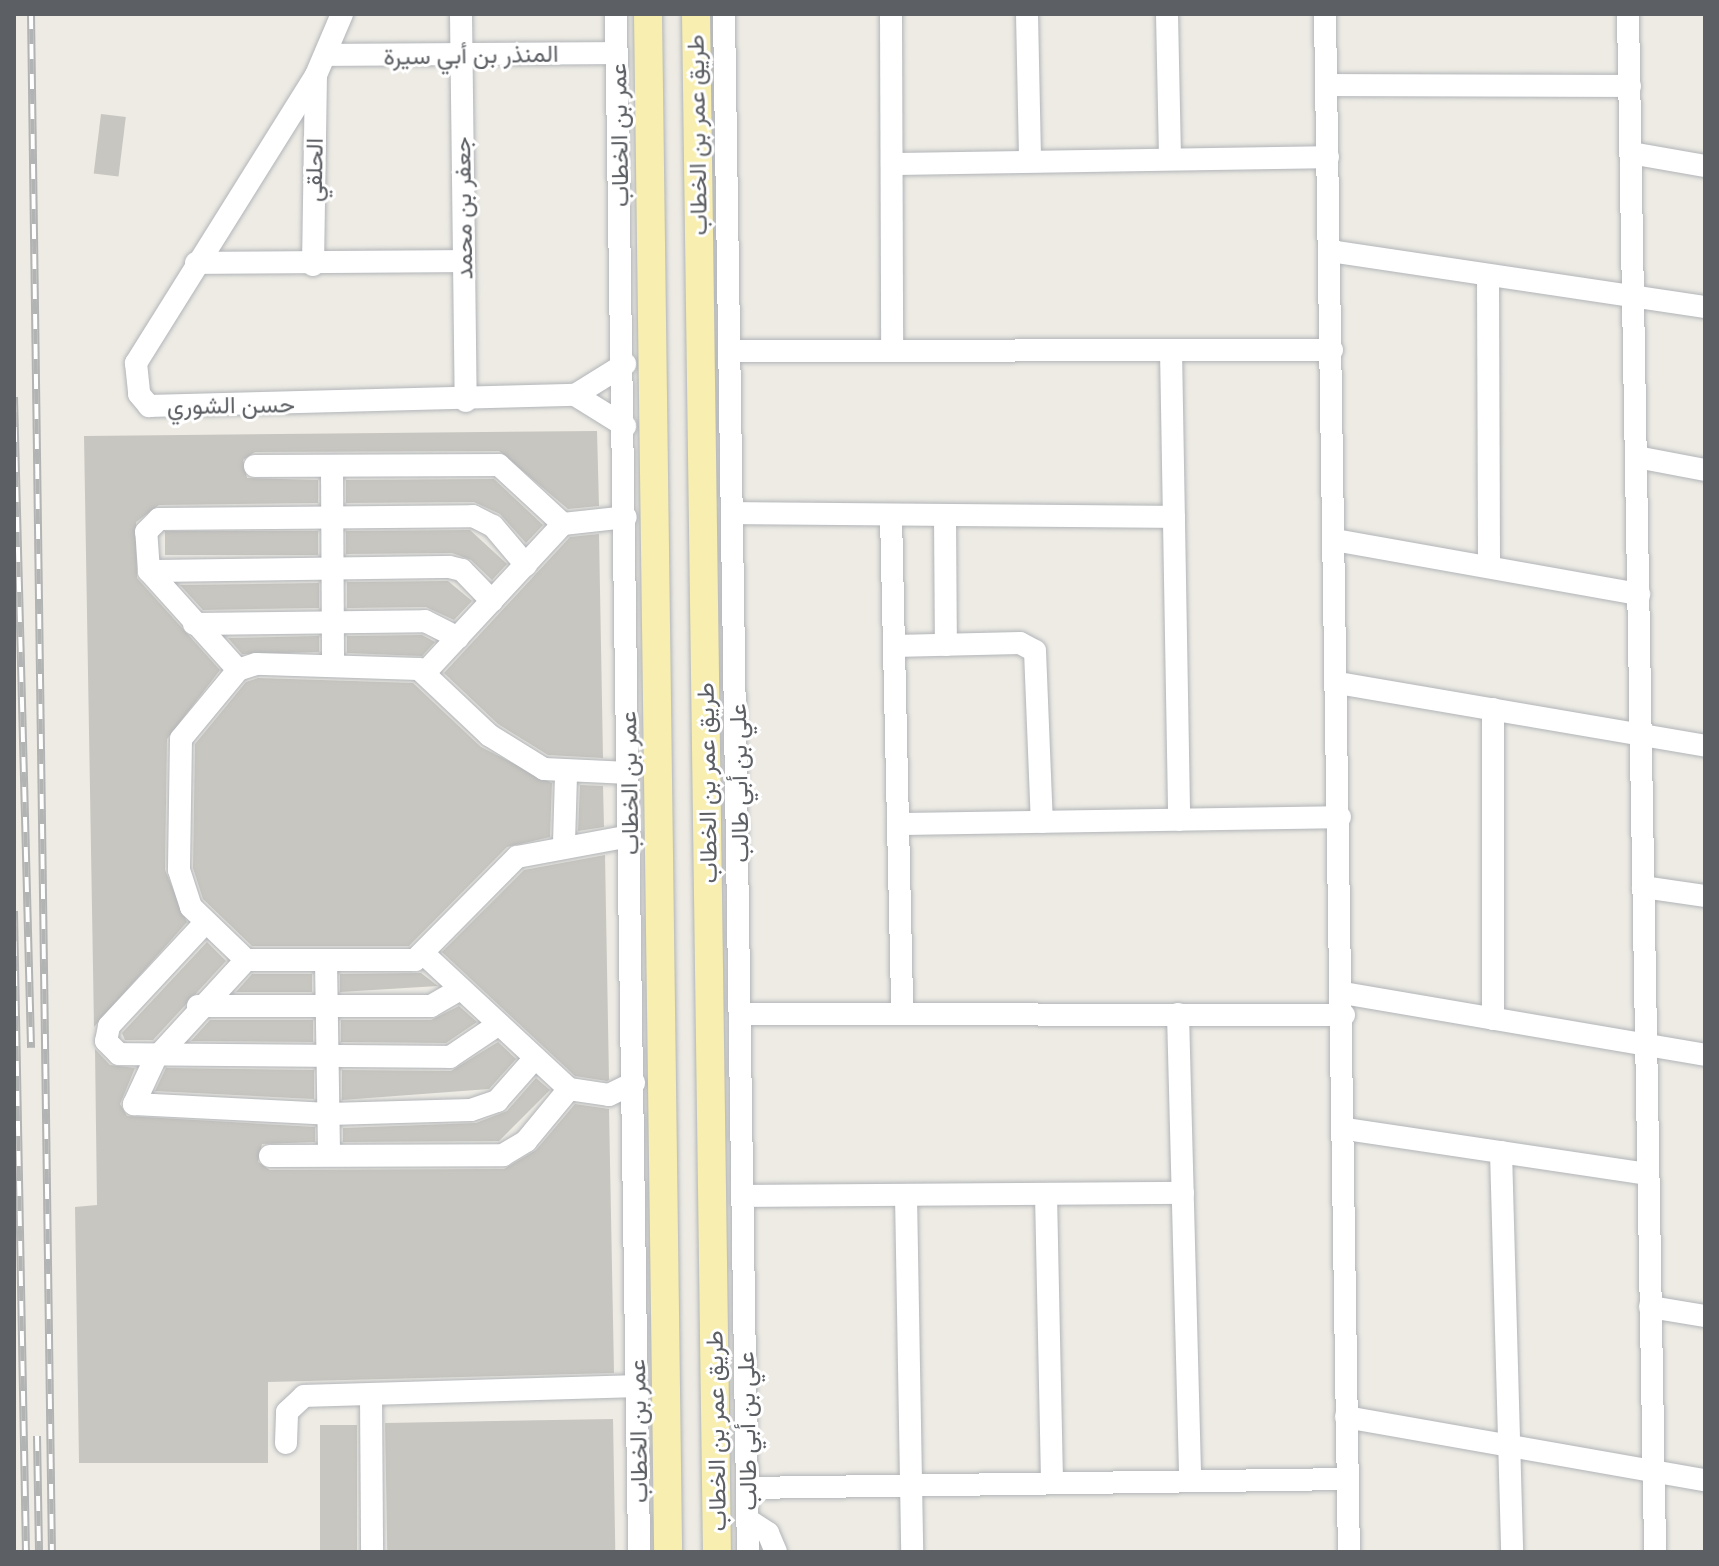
<!DOCTYPE html>
<html>
<head>
<meta charset="utf-8">
<style>
	body { margin:0 }
	#map { position:relative; width:1719px; height:1566px; overflow:hidden; background:#edebe4; font-family:Figtree,Vazirmatn,sans-serif }
	div>[style] { position:absolute }
	[style*='--x'] { left:calc(var(--x)*1px); top:calc(var(--y)*1px); width:calc(var(--w)*1px); rotate:calc(var(--a)*1deg) }
	.building>* { inset:0; background:#c8c6c0; transform-origin:0 0 }
	.roads { filter:drop-shadow(0 0 2px #b1b4b8) drop-shadow(0 0 2px #b1b4b8) }
	.minor>* { height:22px; margin:-11px; padding:0 11px; transform-origin:11px; border-radius:11px; background:#fff }
	.major>* { height:28px; margin:-14px; padding:0 14px; transform-origin:14px; border-radius:14px; background:#f7eeaf }
	.rail>* { height:8px; margin-top:-4px; transform-origin:0; background:repeating-linear-gradient(90deg,#fff 0 15px,#b2b3b3 0 30px); box-sizing:border-box; border-block:2px solid #b2b3b3 }
	span { translate:-50% -50%; white-space:nowrap; text-align:center; line-height:1.15; -webkit-text-stroke:6px #fff; paint-order:stroke }
	.street-label { font-size:24px; color:#5c5f63 }
	.frame { position:absolute; inset:0; border:16px solid #5c5f63; pointer-events:none }
</style>
</head>
<body>
<div id="map">
	<div class="building">
		<i style="left:101px;top:114px;width:25px;height:60px;rotate:7deg"></i>
		<i style="clip-path:polygon(597px 431px,599px 506px,568px 509px,499px 451px,255px 452px,243px 460px,247px 478px,318px 480px,318px 503px,159px 505px,136px 522px,137px 578px,220px 670px,167px 739px,165px 870px,187px 922px,94px 1027px,84px 436px)"></i>
		<i style="clip-path:polygon(494px 479px,543px 525px,526px 543px,500px 514px,474px 502px,346px 503px,346px 480px)"></i>
		<i style="clip-path:polygon(470px 530px,507px 564px,492px 580px,471px 560px,452px 553px,346px 554px,346px 531px)"></i>
		<i style="left:318px;top:531px;width:24px;height:153px;rotate:90deg"></i>
		<i style="clip-path:polygon(599px 534px,603px 758px,548px 755px,498px 724px,444px 673px,570px 537px)"></i>
		<i style="clip-path:polygon(448px 581px,472px 601px,454px 620px,426px 607px,347px 608px,347px 582px)"></i>
		<i style="clip-path:polygon(319px 583px,319px 608px,203px 610px,180px 585px)"></i>
		<i style="clip-path:polygon(422px 635px,435px 642px,422px 656px,347px 653px,347px 636px)"></i>
		<i style="clip-path:polygon(319px 636px,319px 652px,242px 654px,228px 638px)"></i>
		<i style="clip-path:polygon(258px 678px,413px 683px,481px 747px,552px 783px,550px 837px,507px 847px,409px 946px,252px 946px,203px 899px,193px 868px,195px 744px,246px 682px)"></i>
		<i style="clip-path:polygon(580px 785px,603px 786px,604px 827px,578px 831px)"></i>
		<i style="clip-path:polygon(605px 855px,609px 1080px,607px 1081px,575px 1076px,442px 952px,524px 870px)"></i>
		<i style="clip-path:polygon(207px 942px,226px 961px,153px 1040px,125px 1040px,122px 1033px)"></i>
		<i style="clip-path:polygon(421px 973px,438px 986px,340px 992px,340px 974px)"></i>
		<i style="clip-path:polygon(252px 974px,312px 974px,312px 992px,236px 992px)"></i>
		<i style="clip-path:polygon(459px 1006px,477px 1022px,446px 1043px,341px 1042px,341px 1020px,431px 1020px)"></i>
		<i style="clip-path:polygon(210px 1020px,313px 1020px,313px 1042px,191px 1041px)"></i>
		<i style="clip-path:polygon(498px 1042px,516px 1059px,489px 1089px,342px 1100px,342px 1070px,451px 1071px)"></i>
		<i style="clip-path:polygon(95px 1049px,110px 1065px,135px 1068px,120px 1104px,127px 1116px,315px 1127px,315px 1142px,262px 1144px,258px 1162px,270px 1170px,504px 1169px,536px 1150px,575px 1104px,609px 1109px,614px 1373px,268px 1382px,268px 1463px,79px 1463px,75px 1207px,97px 1205px)"></i>
		<i style="clip-path:polygon(166px 1068px,314px 1070px,314px 1099px,155px 1091px)"></i>
		<i style="clip-path:polygon(536px 1078px,550px 1090px,499px 1141px,343px 1142px,343px 1128px,476px 1123px,507px 1111px)"></i>
		<i style="left:613px;top:1419px;width:133px;height:228px;rotate:89deg"></i>
		<i style="left:357px;top:1425px;width:127px;height:37px;rotate:90deg"></i>
	</div>
	<div class="roads">
		<div class="minor">
			<i style="--x:342;--y:14;--w:66;--a:113.1"></i>
			<i style="--x:316;--y:75;--w:340;--a:122"></i>
			<i style="--x:136;--y:363;--w:31;--a:84"></i>
			<i style="--x:139;--y:394;--w:16;--a:50"></i>
			<i style="--x:149;--y:406;--w:426;--a:-1.5"></i>
			<i style="--x:575;--y:395;--w:59;--a:31.8"></i>
			<i style="--x:461;--y:14;--w:387;--a:89.3"></i>
			<i style="--x:616;--y:14;--w:1538;--a:89.14"></i>
			<i style="--x:724;--y:14;--w:1538;--a:89.11"></i>
			<i style="--x:891;--y:14;--w:337;--a:89.8"></i>
			<i style="--x:1027;--y:14;--w:147;--a:88.8"></i>
			<i style="--x:1167;--y:14;--w:145;--a:88.8"></i>
			<i style="--x:1325;--y:14;--w:1538;--a:89.11"></i>
			<i style="--x:1628;--y:14;--w:1538;--a:88.99"></i>
			<i style="--x:326;--y:55;--w:291;--a:-0.4"></i>
			<i style="--x:1327;--y:85;--w:303;--a:0.2"></i>
			<i style="--x:1631;--y:153;--w:75;--a:10"></i>
			<i style="--x:892;--y:164;--w:436;--a:-0.9"></i>
			<i style="--x:1330;--y:251;--w:379;--a:8.5"></i>
			<i style="--x:196;--y:263;--w:268;--a:-0.4"></i>
			<i style="--x:313;--y:265;--w:187;--a:-89.1"></i>
			<i style="--x:1488;--y:275;--w:292;--a:89.8"></i>
			<i style="--x:1171;--y:350;--w:470;--a:89"></i>
			<i style="--x:730;--y:351;--w:602;--a:-0.1"></i>
			<i style="--x:575;--y:395;--w:59;--a:-31.8"></i>
			<i style="--x:1637;--y:457;--w:69;--a:10.8"></i>
			<i style="--x:255;--y:466;--w:244;--a:-0.2"></i>
			<i style="--x:499;--y:465;--w:87;--a:42.7"></i>
			<i style="--x:332;--y:466;--w:196;--a:89.7"></i>
			<i style="--x:734;--y:513;--w:440;--a:0.5"></i>
			<i style="--x:891;--y:515;--w:499;--a:88.7"></i>
			<i style="--x:945;--y:515;--w:130;--a:89.6"></i>
			<i style="--x:1335;--y:540;--w:309;--a:10.1"></i>
			<i style="--x:149;--y:571;--w:133;--a:48"></i>
			<i style="--x:492;--y:601;--w:43;--a:-134.1"></i>
			<i style="--x:462;--y:570;--w:13;--a:-167"></i>
			<i style="--x:449;--y:567;--w:300;--a:179.2"></i>
			<i style="--x:149;--y:571;--w:39;--a:-94"></i>
			<i style="--x:146;--y:532;--w:18;--a:-45"></i>
			<i style="--x:159;--y:519;--w:314;--a:-0.5"></i>
			<i style="--x:473;--y:516;--w:22;--a:27"></i>
			<i style="--x:493;--y:526;--w:51;--a:49.8"></i>
			<i style="--x:194;--y:624;--w:231;--a:-0.7"></i>
			<i style="--x:425;--y:621;--w:37;--a:27"></i>
			<i style="--x:894;--y:646;--w:126;--a:-1.4"></i>
			<i style="--x:1020;--y:643;--w:17;--a:28"></i>
			<i style="--x:1035;--y:651;--w:171;--a:87.7"></i>
			<i style="--x:431;--y:666;--w:194;--a:-47.1"></i>
			<i style="--x:563;--y:524;--w:63;--a:-6.3"></i>
			<i style="--x:1338;--y:683;--w:372;--a:9.7"></i>
			<i style="--x:1493;--y:709;--w:310;--a:90"></i>
			<i style="--x:629;--y:773;--w:85;--a:-177.3"></i>
			<i style="--x:544;--y:769;--w:65;--a:-148.3"></i>
			<i style="--x:489;--y:735;--w:96;--a:-136.7"></i>
			<i style="--x:419;--y:669;--w:163;--a:-178.2"></i>
			<i style="--x:256;--y:664;--w:19;--a:162"></i>
			<i style="--x:238;--y:670;--w:89;--a:129.6"></i>
			<i style="--x:181;--y:739;--w:131;--a:90.9"></i>
			<i style="--x:179;--y:870;--w:39;--a:72"></i>
			<i style="--x:191;--y:907;--w:76;--a:43.9"></i>
			<i style="--x:246;--y:960;--w:169;--a:0"></i>
			<i style="--x:415;--y:960;--w:145;--a:-45.3"></i>
			<i style="--x:517;--y:857;--w:115;--a:-10.5"></i>
			<i style="--x:898;--y:824;--w:442;--a:-0.9"></i>
			<i style="--x:564;--y:843;--w:67;--a:-88.3"></i>
			<i style="--x:1643;--y:887;--w:63;--a:8.3"></i>
			<i style="--x:204;--y:924;--w:139;--a:133"></i>
			<i style="--x:109;--y:1026;--w:15;--a:101"></i>
			<i style="--x:106;--y:1041;--w:18;--a:45"></i>
			<i style="--x:119;--y:1054;--w:331;--a:0.5"></i>
			<i style="--x:450;--y:1057;--w:59;--a:-34"></i>
			<i style="--x:426;--y:956;--w:195;--a:42.9"></i>
			<i style="--x:246;--y:960;--w:134;--a:132.6"></i>
			<i style="--x:155;--y:1059;--w:50;--a:115"></i>
			<i style="--x:134;--y:1104;--w:195;--a:2.9"></i>
			<i style="--x:329;--y:1114;--w:142;--a:-1.6"></i>
			<i style="--x:471;--y:1110;--w:28;--a:-19"></i>
			<i style="--x:497;--y:1101;--w:57;--a:-48.5"></i>
			<i style="--x:326;--y:961;--w:194;--a:89.1"></i>
			<i style="--x:1343;--y:993;--w:367;--a:9.7"></i>
			<i style="--x:198;--y:1006;--w:233;--a:0"></i>
			<i style="--x:431;--y:1006;--w:34;--a:-30"></i>
			<i style="--x:744;--y:1014;--w:600;--a:0.1"></i>
			<i style="--x:1178;--y:1014;--w:467;--a:88.5"></i>
			<i style="--x:1346;--y:1129;--w:305;--a:8.5"></i>
			<i style="--x:1501;--y:1152;--w:400;--a:88.4"></i>
			<i style="--x:270;--y:1156;--w:233;--a:-0.2"></i>
			<i style="--x:503;--y:1155;--w:27;--a:-31"></i>
			<i style="--x:526;--y:1141;--w:67;--a:-50.4"></i>
			<i style="--x:569;--y:1089;--w:40;--a:8.5"></i>
			<i style="--x:609;--y:1095;--w:28;--a:-26"></i>
			<i style="--x:1046;--y:1194;--w:289;--a:88.8"></i>
			<i style="--x:906;--y:1195;--w:357;--a:89"></i>
			<i style="--x:745;--y:1196;--w:438;--a:-0.4"></i>
			<i style="--x:1650;--y:1307;--w:56;--a:9.3"></i>
			<i style="--x:371;--y:1396;--w:156;--a:89.6"></i>
			<i style="--x:1346;--y:1417;--w:364;--a:10"></i>
			<i style="--x:286;--y:1443;--w:31;--a:-88"></i>
			<i style="--x:287;--y:1412;--w:23;--a:-43"></i>
			<i style="--x:304;--y:1396;--w:333;--a:-1.7"></i>
			<i style="--x:747;--y:1488;--w:599;--a:-0.86"></i>
			<i style="--x:748;--y:1520;--w:24;--a:33"></i>
			<i style="--x:768;--y:1533;--w:21;--a:67"></i>
		</div>
		<div class="major">
			<i style="--x:648;--y:14;--w:1538;--a:89.25"></i>
			<i style="--x:696;--y:14;--w:1538;--a:89.22"></i>
		</div>
	</div>
	<div class="rail">
		<i style="--x:31;--y:14;--w:1538;--a:89.22"></i>
		<i style="--x:14;--y:397;--w:651;--a:88.5"></i>
		<i style="--x:14;--y:911;--w:641;--a:88.93"></i>
		<i style="--x:37;--y:1436;--w:116;--a:89"></i>
	</div>
	<div class="street-label">
		<span style="left:471px;top:55px;rotate:-1deg">المنذر بن أبي سيرة</span>
		<span style="left:619px;top:135px;rotate:-91deg">عمر بن الخطاب</span>
		<span style="left:697px;top:135px;rotate:-91deg">طريق عمر بن الخطاب</span>
		<span style="left:314px;top:170px;rotate:-89deg">الحلقي</span>
		<span style="left:463px;top:208px;rotate:-91deg">جعفر بن محمد</span>
		<span style="left:231px;top:405px;rotate:-1deg">حسن الشوري</span>
		<span style="left:629px;top:783px;rotate:-91deg">عمر بن الخطاب</span>
		<span style="left:707px;top:783px;rotate:-91deg">طريق عمر بن الخطاب</span>
		<span style="left:739px;top:783px;rotate:-91deg">علي بن أبي طالب</span>
		<span style="left:638px;top:1431px;rotate:-91deg">عمر بن الخطاب</span>
		<span style="left:716px;top:1431px;rotate:-91deg">طريق عمر بن الخطاب</span>
		<span style="left:747px;top:1431px;rotate:-91deg">علي بن أبي طالب</span>
	</div>
	<div class="frame"></div>
</div>
</body>
</html>
